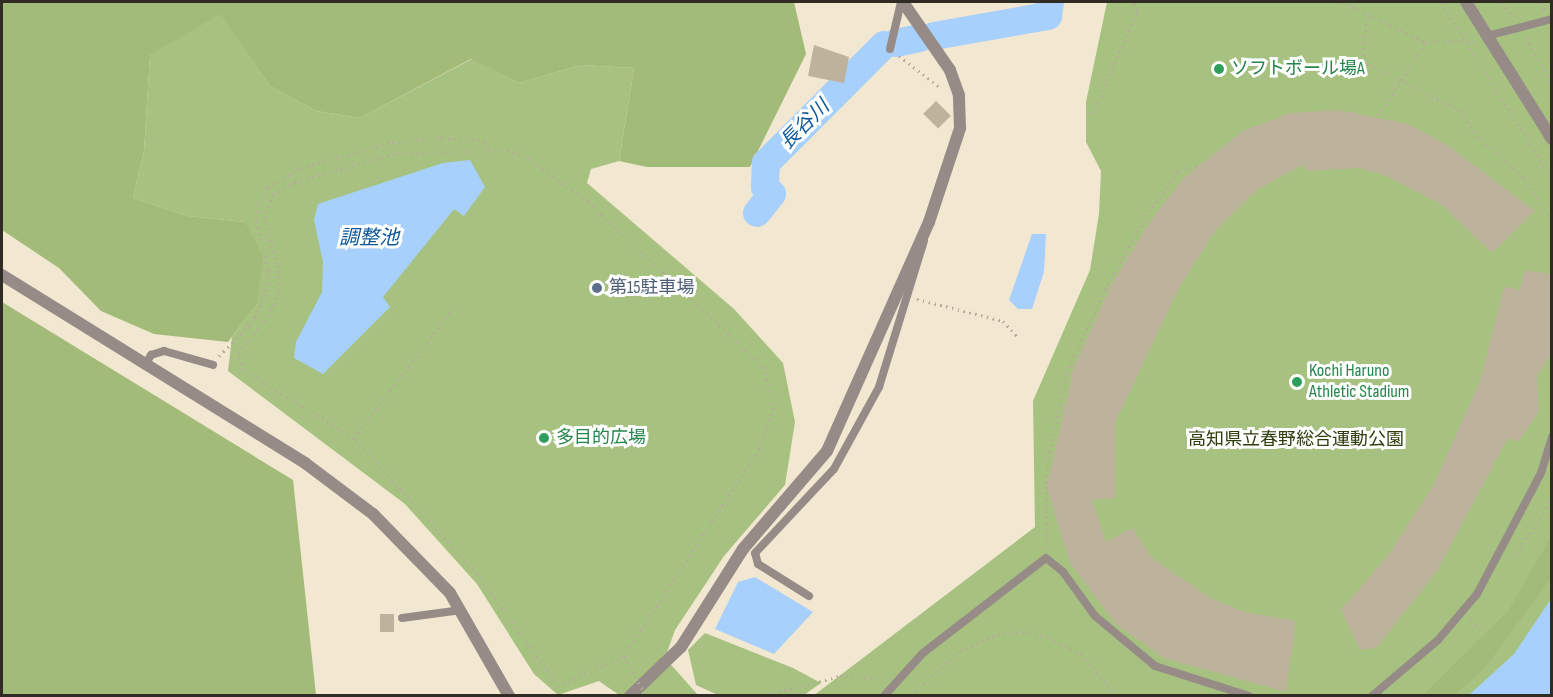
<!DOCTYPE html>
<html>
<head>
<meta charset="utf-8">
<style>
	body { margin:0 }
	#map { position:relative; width:1553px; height:697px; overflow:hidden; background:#f2e7d0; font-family:"Sofia Sans Condensed","Noto Sans JP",sans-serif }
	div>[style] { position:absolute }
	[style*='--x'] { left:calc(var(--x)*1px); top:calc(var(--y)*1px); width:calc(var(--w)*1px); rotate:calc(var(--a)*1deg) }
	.green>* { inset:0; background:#a7c180 }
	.forest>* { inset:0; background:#a2bb79 }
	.water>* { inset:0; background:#a8d0fd }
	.river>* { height:28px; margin:-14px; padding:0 14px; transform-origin:14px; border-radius:14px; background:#a8d0fd }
	.building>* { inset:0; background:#bdb39c; transform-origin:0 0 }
	.path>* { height:3px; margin-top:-1.5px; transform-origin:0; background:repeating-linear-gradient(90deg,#b4ac99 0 1.5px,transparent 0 6px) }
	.service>* { height:8px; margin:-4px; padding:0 4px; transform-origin:4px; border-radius:4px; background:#968b87 }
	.minor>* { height:12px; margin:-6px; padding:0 6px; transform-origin:6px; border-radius:6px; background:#968b87 }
	.tertiary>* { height:12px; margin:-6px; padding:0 6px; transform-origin:6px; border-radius:6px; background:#968b87 }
	.path-bridge>* { height:3px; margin-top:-1.5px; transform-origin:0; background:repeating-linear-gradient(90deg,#b4ac99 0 1.5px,transparent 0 6px) }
	.dots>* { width:16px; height:16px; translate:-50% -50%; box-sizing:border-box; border:3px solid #fff; border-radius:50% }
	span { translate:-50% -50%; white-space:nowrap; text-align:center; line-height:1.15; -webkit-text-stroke:6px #fff; paint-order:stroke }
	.leisure-label { font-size:18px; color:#27864d }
	.left { translate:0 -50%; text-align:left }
	.service-label { font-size:18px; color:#4e5e75 }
	.park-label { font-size:18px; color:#2d3d0c }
	.water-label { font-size:20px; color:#0d5798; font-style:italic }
	.frame { position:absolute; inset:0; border:3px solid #302c23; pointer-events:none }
</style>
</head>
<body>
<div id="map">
	<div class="green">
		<i style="clip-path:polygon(1107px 2px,1551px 2px,1551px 695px,813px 696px,1035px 527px,1033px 401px,1090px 270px,1099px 214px,1101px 171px,1086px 142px,1086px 102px)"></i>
		<i style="clip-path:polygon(220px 13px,270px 86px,316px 111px,360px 118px,472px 59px,519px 83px,581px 65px,634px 68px,619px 161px,591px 169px,587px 183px,734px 309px,783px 363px,795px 422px,785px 485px,724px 556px,675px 630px,665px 658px,698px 695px,619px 695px,599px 681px,558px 695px,534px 674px,477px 584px,405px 504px,228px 371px,232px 337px,257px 304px,245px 222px,188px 216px,133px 198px,144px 151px,150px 56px)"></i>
		<i style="clip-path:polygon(705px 633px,793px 668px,821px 683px,804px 695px,718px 695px,696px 685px,688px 650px)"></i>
	</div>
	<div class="forest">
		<i style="clip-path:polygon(2px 2px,794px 2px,806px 54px,750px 167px,647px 167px,619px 161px,634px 68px,581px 65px,519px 83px,471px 59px,360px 118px,316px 111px,270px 86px,220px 14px,150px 56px,144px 151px,133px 198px,188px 216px,245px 222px,263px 256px,257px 304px,228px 342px,154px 334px,101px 311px,59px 268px,2px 230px)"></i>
		<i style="clip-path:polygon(2px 302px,293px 480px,316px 695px,2px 695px)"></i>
		<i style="clip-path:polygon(1551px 537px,1551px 578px,1485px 668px,1455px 695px,1423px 695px,1508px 611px)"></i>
	</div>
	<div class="water">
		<i style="clip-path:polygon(470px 160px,485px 187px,464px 216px,454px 209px,383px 297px,390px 307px,323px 374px,294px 358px,296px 342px,322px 292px,323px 262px,314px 220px,318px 204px,443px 163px)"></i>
		<i style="clip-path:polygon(1032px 234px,1046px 234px,1044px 272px,1032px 309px,1018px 309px,1009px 300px)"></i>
		<i style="clip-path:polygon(755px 577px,813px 612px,774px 654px,715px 629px,738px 582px)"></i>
		<i style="clip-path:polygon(1551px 599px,1551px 695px,1469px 695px,1514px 654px)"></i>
	</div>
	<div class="river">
		<i style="--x:934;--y:36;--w:116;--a:-10"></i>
		<i style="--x:1048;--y:16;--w:14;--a:-82"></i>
		<i style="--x:896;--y:43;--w:24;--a:-12"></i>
		<i style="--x:757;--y:213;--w:24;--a:-52"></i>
		<i style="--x:772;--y:194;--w:10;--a:-135"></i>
		<i style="--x:765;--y:187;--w:24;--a:-88"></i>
		<i style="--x:766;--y:163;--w:167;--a:-45"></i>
	</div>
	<div class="building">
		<i style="clip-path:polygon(814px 45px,849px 57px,844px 83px,808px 76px)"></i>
		<i style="left:936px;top:101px;width:21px;height:18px;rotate:45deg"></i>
		<i style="clip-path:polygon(1339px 110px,1408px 124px,1450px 147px,1535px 211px,1492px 253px,1442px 205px,1385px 175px,1358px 168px,1306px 171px,1304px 164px,1258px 189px,1215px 231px,1179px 288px,1115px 423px,1115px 498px,1092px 500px,1106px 542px,1132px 528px,1152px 558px,1211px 598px,1245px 612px,1296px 621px,1286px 692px,1164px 658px,1116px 624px,1070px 563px,1047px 487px,1074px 367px,1113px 282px,1151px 220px,1184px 178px,1243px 131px,1290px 113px)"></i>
		<i style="clip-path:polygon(1524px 270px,1551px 274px,1551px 355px,1537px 376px,1539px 412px,1518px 442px,1508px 438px,1437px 571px,1376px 648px,1360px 650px,1341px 610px,1389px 554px,1434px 484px,1480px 381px,1504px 287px,1520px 290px)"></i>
		<i style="left:380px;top:614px;width:14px;height:18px"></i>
	</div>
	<div class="path">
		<i style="--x:1341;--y:2;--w:93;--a:25.5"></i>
		<i style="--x:1425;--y:42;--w:49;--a:-1.2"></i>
		<i style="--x:1441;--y:2;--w:208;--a:57.8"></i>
		<i style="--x:1503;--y:2;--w:18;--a:56"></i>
		<i style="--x:1542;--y:2;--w:9;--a:77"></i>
		<i style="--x:1367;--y:18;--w:43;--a:96.6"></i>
		<i style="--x:1362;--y:61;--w:111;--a:26.8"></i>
		<i style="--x:1461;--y:111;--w:30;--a:57"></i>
		<i style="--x:1477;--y:136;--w:63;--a:41.8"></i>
		<i style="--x:1524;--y:178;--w:51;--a:56.9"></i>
		<i style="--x:1526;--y:38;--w:53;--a:60.5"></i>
		<i style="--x:899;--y:56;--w:53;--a:37.3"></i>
		<i style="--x:1093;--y:113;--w:112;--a:-66.4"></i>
		<i style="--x:1138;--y:10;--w:9;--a:-122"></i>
		<i style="--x:1379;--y:115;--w:86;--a:-57.8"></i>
		<i style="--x:507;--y:150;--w:22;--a:21"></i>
		<i style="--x:528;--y:158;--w:74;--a:36.3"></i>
		<i style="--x:588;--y:202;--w:241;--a:43.2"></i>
		<i style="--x:764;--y:367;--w:42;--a:76.3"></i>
		<i style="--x:774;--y:408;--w:44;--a:110.1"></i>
		<i style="--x:759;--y:449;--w:247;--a:123.1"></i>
		<i style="--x:624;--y:656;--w:72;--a:155.2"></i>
		<i style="--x:559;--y:686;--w:132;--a:-126.1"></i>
		<i style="--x:481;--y:579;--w:190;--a:-132"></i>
		<i style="--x:354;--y:438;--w:130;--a:-148.5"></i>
		<i style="--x:243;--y:370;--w:18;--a:-106"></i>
		<i style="--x:238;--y:353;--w:48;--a:-50"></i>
		<i style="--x:269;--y:316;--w:28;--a:-69"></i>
		<i style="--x:279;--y:290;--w:26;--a:-92"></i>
		<i style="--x:278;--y:264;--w:48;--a:-106.9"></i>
		<i style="--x:264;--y:218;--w:25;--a:-69"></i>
		<i style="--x:273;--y:195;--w:26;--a:-31"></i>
		<i style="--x:295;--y:182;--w:102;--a:-15.9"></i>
		<i style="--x:393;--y:154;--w:114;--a:-2"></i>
		<i style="--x:917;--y:299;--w:89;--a:14.3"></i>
		<i style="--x:1003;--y:321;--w:21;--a:47"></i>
		<i style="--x:219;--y:356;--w:47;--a:-45"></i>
		<i style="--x:252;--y:323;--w:30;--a:-63"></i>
		<i style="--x:266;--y:296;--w:27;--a:-86"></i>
		<i style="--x:268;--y:269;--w:54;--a:-104"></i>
		<i style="--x:255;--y:217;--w:32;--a:-68"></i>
		<i style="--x:267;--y:187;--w:39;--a:-29"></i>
		<i style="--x:301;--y:168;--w:95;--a:-15.9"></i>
		<i style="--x:392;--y:142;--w:50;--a:-4.6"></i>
		<i style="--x:442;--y:138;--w:43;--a:4"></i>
		<i style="--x:485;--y:141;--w:12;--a:59"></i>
		<i style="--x:354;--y:438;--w:166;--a:-52.6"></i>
		<i style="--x:1046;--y:548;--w:84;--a:-89.3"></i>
		<i style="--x:1047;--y:464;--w:93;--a:-77.6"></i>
		<i style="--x:1067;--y:373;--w:92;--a:-65.7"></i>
		<i style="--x:1105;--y:289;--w:95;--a:-60.2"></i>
		<i style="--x:1152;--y:207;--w:44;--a:-53.4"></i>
		<i style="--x:1178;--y:172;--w:24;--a:-19"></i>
		<i style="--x:1508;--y:559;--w:10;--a:-29"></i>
		<i style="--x:1517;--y:554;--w:66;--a:-58"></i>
		<i style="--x:1470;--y:620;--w:16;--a:40"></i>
		<i style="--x:702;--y:696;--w:65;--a:-0.9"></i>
		<i style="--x:767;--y:695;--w:75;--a:-14.6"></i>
		<i style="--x:840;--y:676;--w:43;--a:4"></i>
		<i style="--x:910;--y:696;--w:67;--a:-42"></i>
		<i style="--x:960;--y:651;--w:42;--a:-24.1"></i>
		<i style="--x:998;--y:634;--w:25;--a:-5"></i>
		<i style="--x:1023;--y:632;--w:26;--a:11"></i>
		<i style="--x:1049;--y:637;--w:36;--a:28"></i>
		<i style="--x:1081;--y:654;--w:55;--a:50.2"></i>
	</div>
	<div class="service">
		<i style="--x:1487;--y:36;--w:67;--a:-14.7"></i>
		<i style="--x:890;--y:49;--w:48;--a:-76.8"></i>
		<i style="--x:145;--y:365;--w:12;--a:-59"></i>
		<i style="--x:151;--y:355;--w:14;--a:-17"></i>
		<i style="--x:164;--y:351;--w:51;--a:15.9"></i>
		<i style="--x:809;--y:596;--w:60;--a:-147.9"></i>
		<i style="--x:758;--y:564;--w:11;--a:-105"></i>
		<i style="--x:755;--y:553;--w:115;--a:-46.8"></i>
		<i style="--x:834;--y:469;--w:94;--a:-61.2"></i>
		<i style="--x:879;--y:387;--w:153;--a:-72.9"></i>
		<i style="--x:402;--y:618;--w:60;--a:-7.7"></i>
		<i style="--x:884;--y:696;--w:58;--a:-47.8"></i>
		<i style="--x:923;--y:653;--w:155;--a:-37.7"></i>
		<i style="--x:1046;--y:558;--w:22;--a:39"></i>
		<i style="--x:1063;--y:572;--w:54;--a:54"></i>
		<i style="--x:1095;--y:616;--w:78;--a:39.8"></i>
		<i style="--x:1155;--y:666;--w:99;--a:17.7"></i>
		<i style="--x:1372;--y:696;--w:87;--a:-40.3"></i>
		<i style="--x:1438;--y:640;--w:60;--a:-49.7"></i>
		<i style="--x:1477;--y:594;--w:137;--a:-62.1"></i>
		<i style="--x:1541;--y:473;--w:38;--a:-73"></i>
	</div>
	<div class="minor">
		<i style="--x:630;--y:696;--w:71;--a:-43.9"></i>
		<i style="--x:681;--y:647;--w:116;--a:-57.7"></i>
		<i style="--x:743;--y:549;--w:129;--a:-49.4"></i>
		<i style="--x:827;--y:451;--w:251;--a:-66"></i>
		<i style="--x:929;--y:222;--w:99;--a:-71.7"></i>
		<i style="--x:960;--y:128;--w:33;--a:-92"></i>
		<i style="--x:959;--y:95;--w:27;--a:-110"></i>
		<i style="--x:950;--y:70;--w:83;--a:-124.7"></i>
	</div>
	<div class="tertiary">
		<i style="--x:1466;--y:2;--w:162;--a:57.9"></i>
		<i style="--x:2;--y:275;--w:357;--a:31.8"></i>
		<i style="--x:305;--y:463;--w:85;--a:36.9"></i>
		<i style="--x:373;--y:514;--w:110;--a:45.7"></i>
		<i style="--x:450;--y:593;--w:119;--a:60.2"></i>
	</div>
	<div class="path-bridge">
		<i style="--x:624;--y:656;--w:46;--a:61.2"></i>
	</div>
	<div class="dots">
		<i style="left:1219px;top:69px;background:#2e9e5b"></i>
		<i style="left:597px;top:288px;background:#5c6f8a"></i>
		<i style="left:1297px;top:382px;background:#2e9e5b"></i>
		<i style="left:544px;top:438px;background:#2e9e5b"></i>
	</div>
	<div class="leisure-label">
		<span class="left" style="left:1231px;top:69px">ソフトボール場A</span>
		<span class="left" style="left:1309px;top:382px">Kochi Haruno<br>Athletic Stadium</span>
		<span class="left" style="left:556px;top:438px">多目的広場</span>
	</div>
	<div class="service-label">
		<span class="left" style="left:609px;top:288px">第15駐車場</span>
	</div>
	<div class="park-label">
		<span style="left:1296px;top:440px">高知県立春野総合運動公園</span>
	</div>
	<div class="water-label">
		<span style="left:805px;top:125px;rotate:-45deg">長谷川</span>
		<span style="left:369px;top:238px">調整池</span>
	</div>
	<div class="frame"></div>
</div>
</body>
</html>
